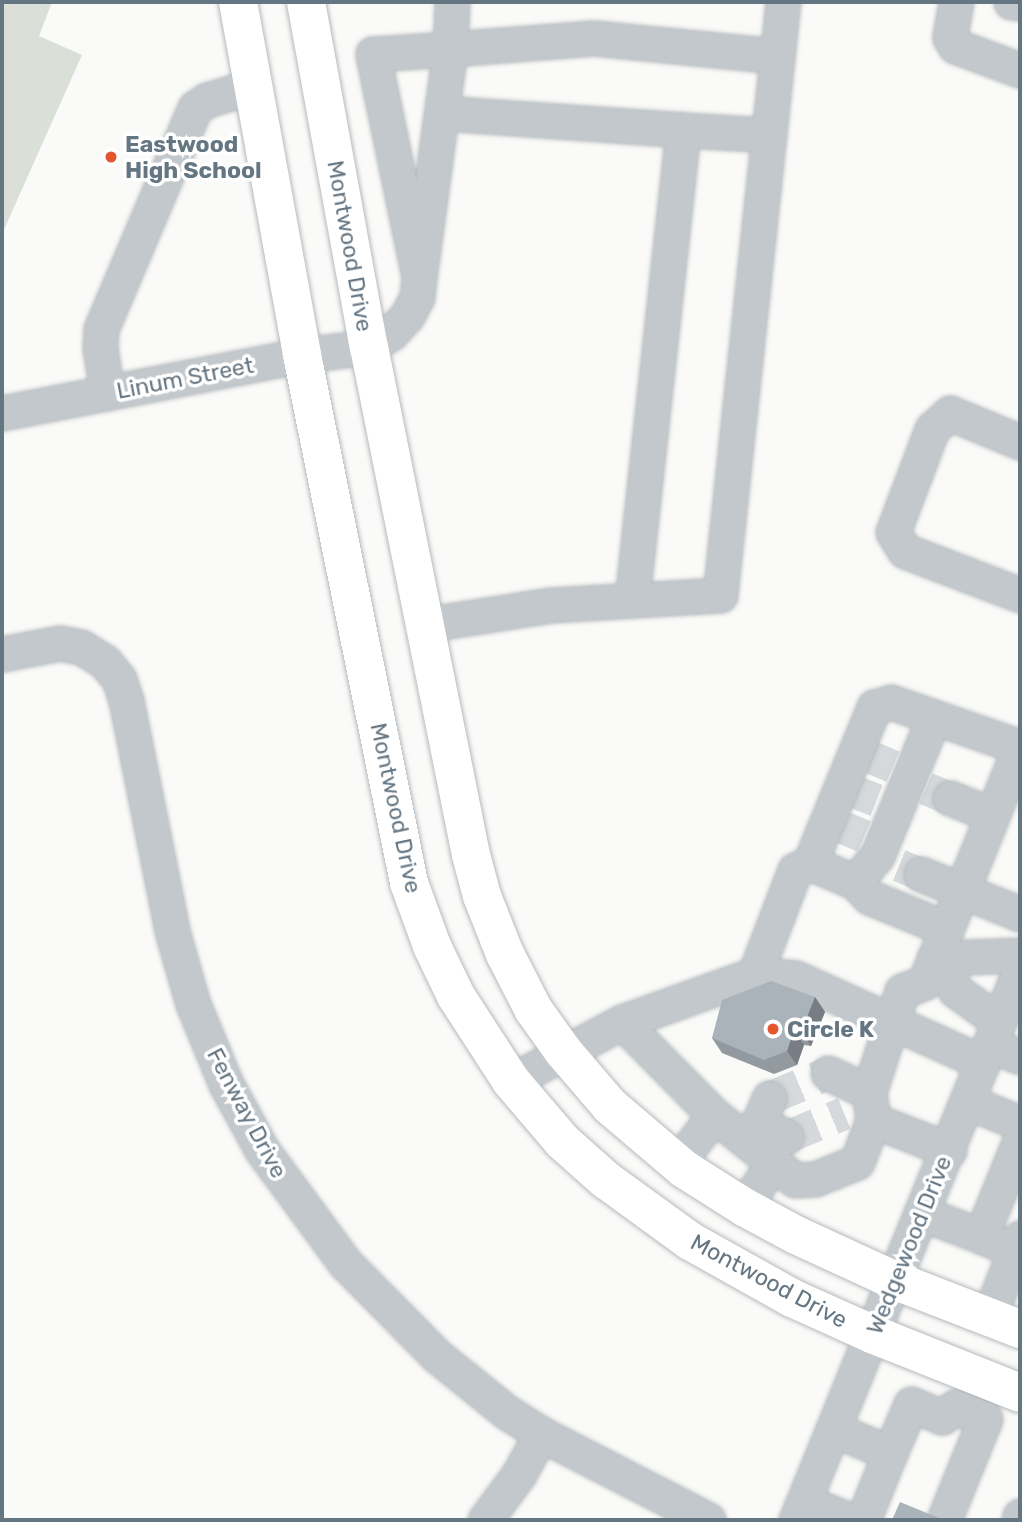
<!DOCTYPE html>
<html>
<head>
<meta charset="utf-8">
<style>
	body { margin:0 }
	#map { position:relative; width:1022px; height:1522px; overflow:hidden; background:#fafaf8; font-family:Rubik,sans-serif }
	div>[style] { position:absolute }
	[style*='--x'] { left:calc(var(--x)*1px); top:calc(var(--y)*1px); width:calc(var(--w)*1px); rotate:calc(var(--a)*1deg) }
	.green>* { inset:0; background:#dadfd7 }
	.minor-tunnel>* { height:33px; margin-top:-16.5px; transform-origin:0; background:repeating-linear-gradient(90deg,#d5d9db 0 33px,transparent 0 50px) }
	.roads { filter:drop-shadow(0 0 2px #b5babe) drop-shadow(0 0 2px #b5babe) }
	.minor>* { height:33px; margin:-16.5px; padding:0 16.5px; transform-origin:16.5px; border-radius:16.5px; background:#c3c8cc }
	.major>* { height:38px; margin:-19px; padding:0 19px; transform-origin:19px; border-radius:19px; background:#fff }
	.wall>* { inset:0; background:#929a9f }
	.shaded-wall>* { inset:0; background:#777d82 }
	.building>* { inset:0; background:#aab3b9 }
	.dots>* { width:19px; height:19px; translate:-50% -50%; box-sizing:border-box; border:4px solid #fff; border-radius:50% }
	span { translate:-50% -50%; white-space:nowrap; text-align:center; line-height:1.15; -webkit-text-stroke:7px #fff; paint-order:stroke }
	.poi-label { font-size:23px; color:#657683; font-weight:700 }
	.left { translate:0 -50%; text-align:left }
	.street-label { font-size:23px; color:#657683 }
	.frame { position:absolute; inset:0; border:4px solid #657683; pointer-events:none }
</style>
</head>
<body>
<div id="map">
	<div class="green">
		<i style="clip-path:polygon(2px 2px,52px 2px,39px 36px,82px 55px,2px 234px)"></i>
	</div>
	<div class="minor-tunnel">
		<i style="--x:869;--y:756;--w:26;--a:23"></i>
		<i style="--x:926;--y:788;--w:26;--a:23"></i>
		<i style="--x:856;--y:792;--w:22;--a:21"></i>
		<i style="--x:843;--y:827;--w:23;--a:23"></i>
		<i style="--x:899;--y:865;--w:24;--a:22"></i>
		<i style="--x:769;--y:1098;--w:64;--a:-23"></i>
		<i style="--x:786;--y:1137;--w:63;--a:-22.5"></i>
	</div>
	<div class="roads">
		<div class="minor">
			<i style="--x:452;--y:2;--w:47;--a:92.4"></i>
			<i style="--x:450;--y:49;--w:230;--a:97.7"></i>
			<i style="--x:419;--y:277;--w:228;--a:-101.7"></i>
			<i style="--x:373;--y:54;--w:77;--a:-3.7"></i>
			<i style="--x:450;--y:49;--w:144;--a:-4.4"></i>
			<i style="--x:594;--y:38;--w:184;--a:5.6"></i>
			<i style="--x:956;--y:2;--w:36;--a:100"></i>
			<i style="--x:950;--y:37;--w:10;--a:61"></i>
			<i style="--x:955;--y:46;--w:69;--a:20.3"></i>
			<i style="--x:1011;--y:2;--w:9;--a:6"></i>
			<i style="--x:442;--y:113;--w:242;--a:4"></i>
			<i style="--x:107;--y:393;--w:46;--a:-98.8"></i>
			<i style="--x:100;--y:348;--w:19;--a:-87"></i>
			<i style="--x:101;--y:329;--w:240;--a:-67"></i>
			<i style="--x:195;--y:108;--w:14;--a:-34"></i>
			<i style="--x:207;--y:100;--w:48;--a:-16.9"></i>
			<i style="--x:2;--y:413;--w:306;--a:-10.9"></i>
			<i style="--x:302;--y:355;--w:67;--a:-6.8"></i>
			<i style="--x:369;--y:347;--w:26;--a:-32"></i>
			<i style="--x:391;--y:333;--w:23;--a:-47"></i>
			<i style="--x:407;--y:316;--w:21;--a:-62"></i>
			<i style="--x:417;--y:297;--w:20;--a:-84"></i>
			<i style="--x:1020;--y:442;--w:76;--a:-157.5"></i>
			<i style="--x:950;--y:413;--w:24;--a:138"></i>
			<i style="--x:932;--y:429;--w:110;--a:110.7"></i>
			<i style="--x:893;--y:532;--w:22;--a:58"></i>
			<i style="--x:905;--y:551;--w:123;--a:20.9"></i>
			<i style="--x:632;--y:600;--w:473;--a:-83.8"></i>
			<i style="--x:683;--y:130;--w:86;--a:3.3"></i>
			<i style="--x:423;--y:625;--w:130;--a:-8.9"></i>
			<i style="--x:551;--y:605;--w:169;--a:-3.4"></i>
			<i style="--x:720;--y:595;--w:596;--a:-83.94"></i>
			<i style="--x:2;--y:654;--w:59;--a:-10.7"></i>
			<i style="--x:60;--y:643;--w:21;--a:11"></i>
			<i style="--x:81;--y:647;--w:28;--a:32"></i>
			<i style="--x:105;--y:662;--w:22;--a:51"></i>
			<i style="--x:119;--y:679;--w:22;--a:72"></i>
			<i style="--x:126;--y:700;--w:236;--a:78.7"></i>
			<i style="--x:172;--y:931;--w:76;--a:74"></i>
			<i style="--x:193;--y:1004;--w:87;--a:67.6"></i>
			<i style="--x:226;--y:1084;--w:75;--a:61.4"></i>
			<i style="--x:262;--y:1150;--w:140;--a:53.7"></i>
			<i style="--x:345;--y:1263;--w:131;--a:45.3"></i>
			<i style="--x:437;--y:1356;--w:91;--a:38.8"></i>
			<i style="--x:508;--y:1413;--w:39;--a:32"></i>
			<i style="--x:541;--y:1434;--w:188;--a:27.2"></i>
			<i style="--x:950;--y:798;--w:45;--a:22"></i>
			<i style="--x:810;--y:863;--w:49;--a:22.9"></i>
			<i style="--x:855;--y:882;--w:21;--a:47"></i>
			<i style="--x:869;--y:897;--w:84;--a:22.3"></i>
			<i style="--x:921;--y:874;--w:107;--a:22"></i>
			<i style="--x:855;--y:882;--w:34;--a:-50"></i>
			<i style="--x:877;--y:856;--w:150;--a:-67.7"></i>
			<i style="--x:934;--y:958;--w:11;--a:27"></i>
			<i style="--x:944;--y:963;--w:29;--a:68"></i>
			<i style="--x:955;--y:990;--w:54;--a:36"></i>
			<i style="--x:944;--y:963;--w:23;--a:-15"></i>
			<i style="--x:966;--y:957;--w:54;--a:-2.1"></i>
			<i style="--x:755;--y:974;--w:111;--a:-69"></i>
			<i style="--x:795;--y:870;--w:17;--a:-25"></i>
			<i style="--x:810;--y:863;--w:169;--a:-67.7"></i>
			<i style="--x:874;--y:707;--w:18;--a:-16"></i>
			<i style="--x:891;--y:702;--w:137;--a:19.2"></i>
			<i style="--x:622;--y:1022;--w:131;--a:45.3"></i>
			<i style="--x:714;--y:1115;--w:104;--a:38.7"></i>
			<i style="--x:795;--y:1180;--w:20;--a:-3"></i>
			<i style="--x:815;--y:1179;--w:45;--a:-22"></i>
			<i style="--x:857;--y:1162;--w:45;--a:-69.1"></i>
			<i style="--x:873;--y:1120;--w:28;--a:-98"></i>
			<i style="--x:869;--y:1092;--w:106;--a:-71.9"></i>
			<i style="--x:902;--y:991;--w:25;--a:-21"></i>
			<i style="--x:925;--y:982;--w:253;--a:-68"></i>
			<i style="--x:991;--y:1045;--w:31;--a:22"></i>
			<i style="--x:828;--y:1073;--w:45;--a:24.9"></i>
			<i style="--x:511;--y:1081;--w:126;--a:-28"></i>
			<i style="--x:622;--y:1022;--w:141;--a:-19.8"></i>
			<i style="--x:755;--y:974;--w:41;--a:5.6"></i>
			<i style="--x:796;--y:978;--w:205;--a:24.4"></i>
			<i style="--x:968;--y:1102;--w:56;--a:22"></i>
			<i style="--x:873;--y:1120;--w:82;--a:21.5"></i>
			<i style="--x:759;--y:1122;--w:31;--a:29"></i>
			<i style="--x:742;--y:1136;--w:22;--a:-39"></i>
			<i style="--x:759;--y:1122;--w:26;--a:-67"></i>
			<i style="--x:1020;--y:1140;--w:104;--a:112.1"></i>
			<i style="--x:981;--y:1236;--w:43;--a:23.6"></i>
			<i style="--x:677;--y:1164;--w:61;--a:-52.9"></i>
			<i style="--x:744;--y:1207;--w:53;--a:-56.6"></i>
			<i style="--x:921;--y:1213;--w:64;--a:21"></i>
			<i style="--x:989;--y:1317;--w:85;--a:-68.6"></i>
			<i style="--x:835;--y:1430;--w:60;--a:22.7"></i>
			<i style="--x:890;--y:1453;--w:53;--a:-66.8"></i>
			<i style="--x:911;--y:1404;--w:34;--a:23"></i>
			<i style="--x:942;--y:1417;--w:16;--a:-38"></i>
			<i style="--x:955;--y:1407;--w:32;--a:22"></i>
			<i style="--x:985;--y:1419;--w:109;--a:112.1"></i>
			<i style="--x:805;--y:1502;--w:48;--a:22.2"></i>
			<i style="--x:485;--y:1520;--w:57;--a:-53.5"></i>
			<i style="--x:519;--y:1474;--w:46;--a:-61.2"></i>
			<i style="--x:796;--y:1520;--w:594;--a:-67.84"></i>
			<i style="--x:863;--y:1520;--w:72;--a:-68.1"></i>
			<i style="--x:1019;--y:1520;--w:4;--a:-76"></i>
		</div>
		<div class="major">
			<i style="--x:238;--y:2;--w:359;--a:79.7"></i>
			<i style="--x:302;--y:355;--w:539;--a:78.54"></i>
			<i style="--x:409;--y:883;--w:67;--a:69.9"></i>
			<i style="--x:432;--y:946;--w:55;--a:64.4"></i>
			<i style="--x:456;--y:996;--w:101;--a:57.1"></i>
			<i style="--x:511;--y:1081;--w:79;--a:49.6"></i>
			<i style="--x:562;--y:1141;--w:59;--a:41.6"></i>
			<i style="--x:606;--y:1180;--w:104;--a:36"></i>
			<i style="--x:690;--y:1241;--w:117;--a:29.2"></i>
			<i style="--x:792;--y:1298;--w:88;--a:24.2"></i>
			<i style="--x:872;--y:1334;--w:159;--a:21.7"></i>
			<i style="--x:306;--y:2;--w:351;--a:79.7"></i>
			<i style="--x:369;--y:347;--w:518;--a:78.65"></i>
			<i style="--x:471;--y:855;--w:42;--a:75"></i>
			<i style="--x:482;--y:896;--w:62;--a:68.4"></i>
			<i style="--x:505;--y:954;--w:62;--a:63"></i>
			<i style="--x:533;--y:1009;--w:52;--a:54.5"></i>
			<i style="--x:563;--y:1051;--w:72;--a:49.5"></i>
			<i style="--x:610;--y:1106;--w:97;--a:40.4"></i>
			<i style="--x:684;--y:1169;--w:71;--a:32.3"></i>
			<i style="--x:744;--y:1207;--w:59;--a:28.3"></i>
			<i style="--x:796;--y:1235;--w:110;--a:24.7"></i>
			<i style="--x:896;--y:1281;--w:133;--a:21.2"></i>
		</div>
	</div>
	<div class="wall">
		<i style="clip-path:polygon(815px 997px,825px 1012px,811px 1046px,804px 1045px,797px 1065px,774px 1074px,722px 1053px,712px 1038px)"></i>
	</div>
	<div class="shaded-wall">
		<i style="clip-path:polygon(815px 997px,825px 1012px,811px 1046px,801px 1032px)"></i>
		<i style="clip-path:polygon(794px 1030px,804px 1045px,797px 1065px,787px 1051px)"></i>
	</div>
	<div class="building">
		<i style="clip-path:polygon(771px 981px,815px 997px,801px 1032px,794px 1030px,787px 1051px,764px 1060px,712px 1038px,722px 1000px)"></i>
		<i style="clip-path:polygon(900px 1502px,944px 1520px,892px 1520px)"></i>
	</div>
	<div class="dots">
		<i style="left:111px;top:157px;background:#e4572e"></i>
		<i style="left:773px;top:1029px;background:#e4572e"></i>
	</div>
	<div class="poi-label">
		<span class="left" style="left:125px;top:157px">Eastwood<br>High School</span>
		<span class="left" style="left:787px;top:1029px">Circle K</span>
	</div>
	<div class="street-label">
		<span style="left:350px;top:246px;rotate:80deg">Montwood Drive</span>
		<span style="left:185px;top:378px;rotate:-11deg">Linum Street</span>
		<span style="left:396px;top:808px;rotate:78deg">Montwood Drive</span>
		<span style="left:247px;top:1113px;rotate:62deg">Fenway Drive</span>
		<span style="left:909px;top:1245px;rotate:-68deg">Wedgewood Drive</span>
		<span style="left:769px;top:1281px;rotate:28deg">Montwood Drive</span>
	</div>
	<div class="frame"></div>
</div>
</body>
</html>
